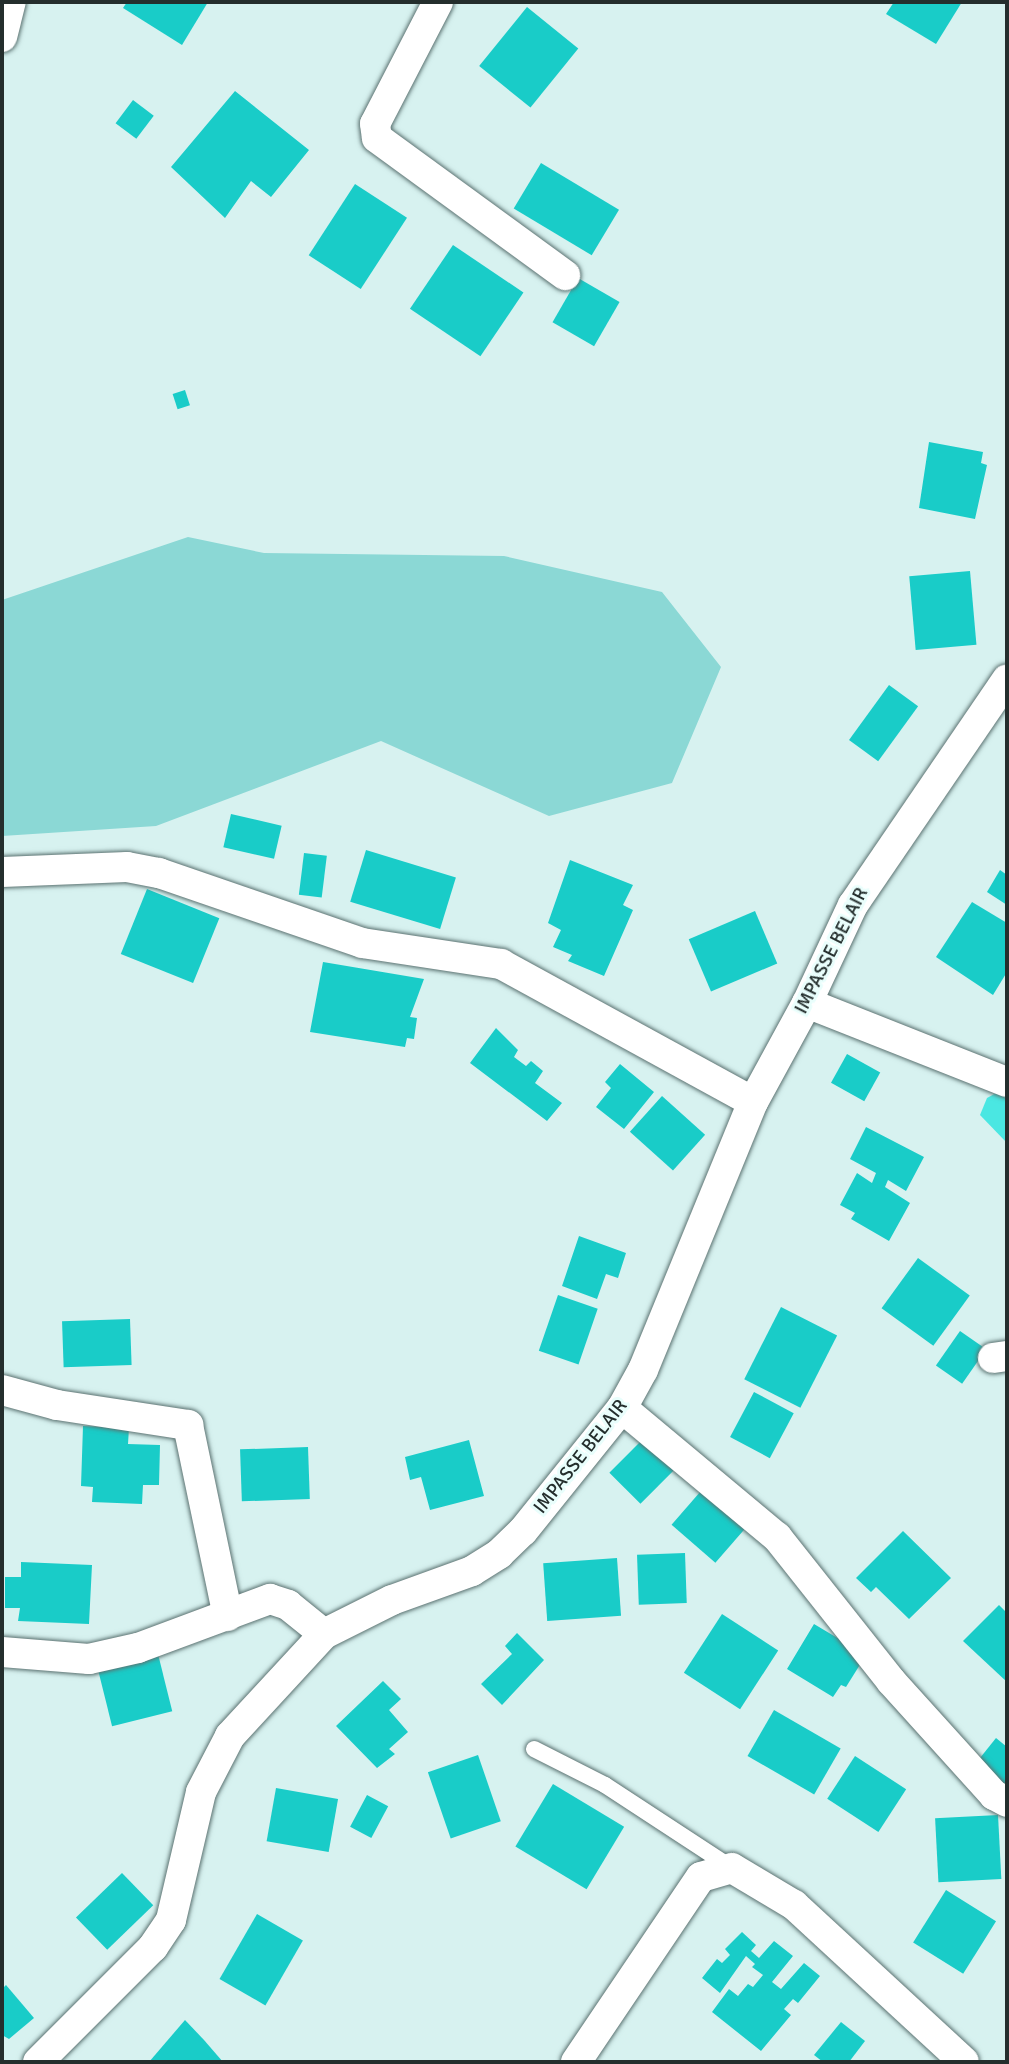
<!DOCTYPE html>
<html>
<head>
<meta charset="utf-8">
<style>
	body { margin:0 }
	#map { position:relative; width:1009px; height:2064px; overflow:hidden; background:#d7f2f0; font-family:Signika,sans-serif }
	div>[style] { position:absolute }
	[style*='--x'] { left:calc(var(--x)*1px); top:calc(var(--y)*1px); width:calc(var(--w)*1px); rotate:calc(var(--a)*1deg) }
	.green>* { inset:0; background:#8bd8d5 }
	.water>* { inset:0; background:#4ae7e2 }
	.building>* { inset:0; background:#19ccc8; transform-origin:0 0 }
	.roads { filter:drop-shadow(0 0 2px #5b7271) drop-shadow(0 0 2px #5b7271) }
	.lane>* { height:16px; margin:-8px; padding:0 8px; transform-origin:8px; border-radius:8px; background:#fff }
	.street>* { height:30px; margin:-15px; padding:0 15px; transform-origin:15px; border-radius:15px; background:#fff }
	span { translate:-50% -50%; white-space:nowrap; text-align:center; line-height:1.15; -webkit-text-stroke:6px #e9fefc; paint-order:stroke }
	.street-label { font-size:19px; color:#242e2d }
	.frame { position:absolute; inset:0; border:4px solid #242e2d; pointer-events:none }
</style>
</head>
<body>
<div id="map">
	<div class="green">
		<i style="clip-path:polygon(188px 537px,264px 553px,504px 556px,662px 592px,721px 667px,672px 783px,549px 816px,381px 741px,156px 826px,2px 836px,2px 600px)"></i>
	</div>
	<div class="water">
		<i style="clip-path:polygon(1007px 1087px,1007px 1143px,980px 1115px,987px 1098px)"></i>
	</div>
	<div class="building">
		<i style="clip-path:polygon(127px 2px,208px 2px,182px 45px,123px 8px)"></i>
		<i style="clip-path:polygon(894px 2px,962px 2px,936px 44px,886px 14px)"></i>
		<i style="left:527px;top:7px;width:66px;height:76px;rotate:39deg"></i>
		<i style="clip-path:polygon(235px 91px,309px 150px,271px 197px,251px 181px,225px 218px,171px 167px)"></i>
		<i style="left:133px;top:100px;width:26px;height:29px;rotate:37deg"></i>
		<i style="left:541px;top:163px;width:91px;height:53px;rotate:31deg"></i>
		<i style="left:355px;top:184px;width:62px;height:85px;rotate:33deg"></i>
		<i style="left:453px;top:245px;width:85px;height:77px;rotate:34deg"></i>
		<i style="left:578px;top:278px;width:48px;height:51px;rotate:30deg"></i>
		<i style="left:185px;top:390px;width:16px;height:13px;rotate:72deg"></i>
		<i style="clip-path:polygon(929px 442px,983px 452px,981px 463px,987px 465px,975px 519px,919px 508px)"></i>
		<i style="left:970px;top:571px;width:74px;height:61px;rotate:85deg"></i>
		<i style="left:889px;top:685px;width:36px;height:68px;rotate:36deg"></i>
		<i style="left:231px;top:814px;width:52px;height:34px;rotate:13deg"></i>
		<i style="left:366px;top:850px;width:94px;height:54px;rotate:17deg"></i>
		<i style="left:304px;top:853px;width:23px;height:42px;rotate:7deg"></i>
		<i style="clip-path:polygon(570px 860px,633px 885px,623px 905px,633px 910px,604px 976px,568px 961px,572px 955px,553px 947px,561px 930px,548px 923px)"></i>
		<i style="clip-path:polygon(1000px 870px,1007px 875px,1007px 905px,987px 892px)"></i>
		<i style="left:147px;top:889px;width:78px;height:70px;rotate:22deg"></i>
		<i style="clip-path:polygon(972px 902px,1007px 923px,1007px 972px,993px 995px,936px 957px)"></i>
		<i style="left:755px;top:911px;width:57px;height:72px;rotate:67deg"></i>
		<i style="clip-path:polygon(323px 962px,424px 979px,410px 1017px,417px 1018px,414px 1039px,407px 1038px,405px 1047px,310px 1032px)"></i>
		<i style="clip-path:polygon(496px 1028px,518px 1050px,514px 1057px,526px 1066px,531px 1061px,543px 1071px,535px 1083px,562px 1103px,547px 1121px,470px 1063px)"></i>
		<i style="left:847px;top:1054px;width:38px;height:33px;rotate:29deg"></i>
		<i style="clip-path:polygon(620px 1064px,654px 1092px,624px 1129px,596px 1107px,611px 1088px,605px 1082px)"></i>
		<i style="left:662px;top:1096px;width:58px;height:48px;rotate:42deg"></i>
		<i style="clip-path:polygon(866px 1127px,924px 1157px,906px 1191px,888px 1180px,885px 1187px,910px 1203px,889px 1241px,851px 1219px,855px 1213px,840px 1205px,857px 1173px,872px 1183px,876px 1173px,850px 1159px)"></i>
		<i style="clip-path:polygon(579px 1236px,626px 1253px,618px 1278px,606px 1274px,597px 1299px,562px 1286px)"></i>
		<i style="left:918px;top:1258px;width:64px;height:62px;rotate:36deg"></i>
		<i style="left:558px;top:1295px;width:42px;height:59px;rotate:19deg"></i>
		<i style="left:781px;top:1307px;width:63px;height:81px;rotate:27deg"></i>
		<i style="left:130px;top:1319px;width:46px;height:68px;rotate:88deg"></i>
		<i style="left:960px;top:1331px;width:32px;height:42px;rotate:35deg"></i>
		<i style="left:754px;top:1392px;width:45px;height:51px;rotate:28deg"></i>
		<i style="clip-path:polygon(83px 1426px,129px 1428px,128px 1444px,160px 1445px,159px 1485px,143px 1485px,142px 1504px,92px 1502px,93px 1487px,81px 1486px)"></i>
		<i style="left:644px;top:1438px;width:44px;height:49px;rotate:45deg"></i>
		<i style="clip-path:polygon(469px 1440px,484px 1496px,430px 1510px,421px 1477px,410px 1480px,405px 1457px)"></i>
		<i style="left:308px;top:1447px;width:52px;height:68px;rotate:88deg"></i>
		<i style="left:707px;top:1484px;width:58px;height:54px;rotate:41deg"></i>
		<i style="clip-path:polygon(903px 1531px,951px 1578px,909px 1619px,876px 1587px,871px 1592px,856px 1578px)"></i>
		<i style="left:685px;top:1553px;width:50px;height:48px;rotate:88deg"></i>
		<i style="left:617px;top:1558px;width:58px;height:74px;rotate:86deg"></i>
		<i style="clip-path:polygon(21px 1562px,92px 1565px,89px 1624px,18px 1621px,20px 1608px,5px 1608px,5px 1577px,21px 1577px)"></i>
		<i style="clip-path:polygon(999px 1605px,1007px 1613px,1007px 1682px,963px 1641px)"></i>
		<i style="left:722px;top:1614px;width:67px;height:70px;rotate:33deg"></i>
		<i style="clip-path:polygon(814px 1624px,866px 1655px,846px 1687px,841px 1685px,833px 1697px,787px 1669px)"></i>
		<i style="clip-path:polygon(517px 1633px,544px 1660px,502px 1705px,481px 1684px,512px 1654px,505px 1646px)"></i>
		<i style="left:157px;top:1650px;width:63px;height:62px;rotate:76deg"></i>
		<i style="clip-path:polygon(383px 1681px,401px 1699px,389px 1710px,408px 1732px,389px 1749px,395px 1754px,377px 1768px,336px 1726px)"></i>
		<i style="left:774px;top:1710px;width:77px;height:53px;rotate:30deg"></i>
		<i style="clip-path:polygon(996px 1738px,1007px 1747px,1007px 1787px,976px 1763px)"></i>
		<i style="left:478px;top:1755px;width:70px;height:53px;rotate:71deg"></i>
		<i style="left:855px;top:1756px;width:61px;height:51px;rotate:33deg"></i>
		<i style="left:553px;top:1784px;width:83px;height:73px;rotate:31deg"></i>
		<i style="left:276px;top:1788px;width:63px;height:54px;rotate:10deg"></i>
		<i style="left:367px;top:1795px;width:24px;height:36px;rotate:28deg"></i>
		<i style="left:998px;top:1815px;width:64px;height:63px;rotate:87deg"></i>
		<i style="left:122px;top:1873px;width:45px;height:64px;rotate:46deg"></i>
		<i style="left:946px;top:1890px;width:59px;height:62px;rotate:32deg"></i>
		<i style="left:257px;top:1914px;width:53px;height:75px;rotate:30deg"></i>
		<i style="clip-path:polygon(742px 1932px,756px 1945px,751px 1951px,759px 1958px,774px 1941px,793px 1956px,772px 1982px,781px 1989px,804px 1963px,820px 1976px,798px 2003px,793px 1999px,784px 2009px,791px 2015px,761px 2051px,712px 2012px,729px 1989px,738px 1996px,748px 1984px,753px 1987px,763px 1975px,752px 1967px,755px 1964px,746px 1956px,720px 1993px,702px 1978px,717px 1959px,722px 1963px,730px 1955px,725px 1949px)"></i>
		<i style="clip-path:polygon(6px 1985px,34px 2018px,9px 2039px,2px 2035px,2px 1989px)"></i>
		<i style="clip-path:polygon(185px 2020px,204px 2040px,223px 2062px,149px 2062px)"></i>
		<i style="clip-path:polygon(841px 2022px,865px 2041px,849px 2062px,823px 2062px,814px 2055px)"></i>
	</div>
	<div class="roads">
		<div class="lane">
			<i style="--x:534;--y:1749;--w:80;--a:26.9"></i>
			<i style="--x:605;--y:1785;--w:152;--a:33.2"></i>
		</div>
		<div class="street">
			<i style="--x:438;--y:2;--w:137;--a:117.3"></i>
			<i style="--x:375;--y:124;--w:14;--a:82"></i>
			<i style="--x:377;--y:138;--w:233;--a:36.1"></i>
			<i style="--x:2;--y:37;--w:36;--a:-76"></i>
			<i style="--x:2;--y:872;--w:125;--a:-2.3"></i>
			<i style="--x:127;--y:867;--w:33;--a:11"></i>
			<i style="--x:159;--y:873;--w:215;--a:19"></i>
			<i style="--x:362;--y:943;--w:141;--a:8.6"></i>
			<i style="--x:501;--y:964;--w:287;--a:28.7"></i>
			<i style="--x:807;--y:1003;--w:215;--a:21.6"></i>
			<i style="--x:993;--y:1358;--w:14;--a:-8"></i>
			<i style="--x:2;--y:1390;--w:57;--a:15.3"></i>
			<i style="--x:57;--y:1405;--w:133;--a:8.7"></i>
			<i style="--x:188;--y:1425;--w:195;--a:78.2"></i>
			<i style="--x:622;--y:1408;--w:202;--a:39.8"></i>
			<i style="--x:777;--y:1537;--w:184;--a:51.6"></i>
			<i style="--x:891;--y:1681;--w:154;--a:47.9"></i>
			<i style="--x:994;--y:1795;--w:15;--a:28"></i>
			<i style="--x:2;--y:1652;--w:87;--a:4.6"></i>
			<i style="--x:89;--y:1659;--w:50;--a:-12.7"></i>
			<i style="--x:138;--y:1648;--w:141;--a:-20.4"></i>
			<i style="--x:270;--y:1599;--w:19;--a:18"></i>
			<i style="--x:288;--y:1605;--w:46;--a:38.9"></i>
			<i style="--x:38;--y:2062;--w:163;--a:-45"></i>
			<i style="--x:153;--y:1947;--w:32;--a:-56"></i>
			<i style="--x:171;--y:1920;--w:131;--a:-76.8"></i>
			<i style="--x:201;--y:1792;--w:63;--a:-62.6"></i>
			<i style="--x:230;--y:1736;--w:139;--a:-47.3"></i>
			<i style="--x:324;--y:1634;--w:76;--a:-26.6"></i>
			<i style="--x:392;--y:1600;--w:85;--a:-19.9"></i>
			<i style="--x:472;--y:1571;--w:32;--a:-32"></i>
			<i style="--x:499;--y:1554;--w:33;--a:-44"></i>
			<i style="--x:523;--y:1531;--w:158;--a:-51.2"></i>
			<i style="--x:622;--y:1408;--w:43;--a:-61.1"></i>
			<i style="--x:643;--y:1370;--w:290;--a:-67.7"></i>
			<i style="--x:753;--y:1102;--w:113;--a:-61.4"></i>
			<i style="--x:807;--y:1003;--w:108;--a:-64.9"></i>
			<i style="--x:853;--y:905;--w:273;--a:-55.7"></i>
			<i style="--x:576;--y:2062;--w:223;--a:-56"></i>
			<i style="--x:701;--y:1877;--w:32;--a:-16"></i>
			<i style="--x:732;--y:1868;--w:72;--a:30.8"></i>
			<i style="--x:794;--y:1905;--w:231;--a:42.7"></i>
		</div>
	</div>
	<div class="street-label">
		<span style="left:832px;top:951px;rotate:-63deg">IMPASSE BELAIR</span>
		<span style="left:581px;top:1457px;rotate:-52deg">IMPASSE BELAIR</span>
	</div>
	<div class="frame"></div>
</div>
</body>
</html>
